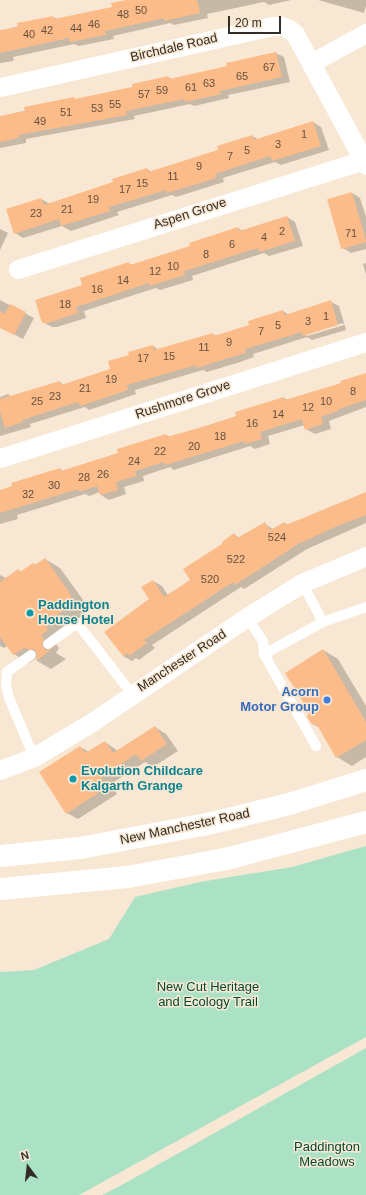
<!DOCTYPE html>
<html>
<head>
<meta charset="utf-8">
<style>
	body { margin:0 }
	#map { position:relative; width:366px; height:1195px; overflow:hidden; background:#f8e8d3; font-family:Arial,sans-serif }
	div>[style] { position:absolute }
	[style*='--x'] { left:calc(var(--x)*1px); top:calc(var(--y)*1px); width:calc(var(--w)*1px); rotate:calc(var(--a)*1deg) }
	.green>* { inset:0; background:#abe2c6 }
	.shadow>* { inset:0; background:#0003 }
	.building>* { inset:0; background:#fcbc8a; transform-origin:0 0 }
	.lane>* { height:10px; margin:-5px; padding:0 5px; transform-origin:5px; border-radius:5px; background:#fff }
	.street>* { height:19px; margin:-9.5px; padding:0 9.5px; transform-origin:9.5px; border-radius:9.5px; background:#fff }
	.primary>* { height:22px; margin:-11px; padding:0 11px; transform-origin:11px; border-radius:11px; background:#fff }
	.dots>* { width:11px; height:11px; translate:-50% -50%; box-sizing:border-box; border:2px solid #f8e8d3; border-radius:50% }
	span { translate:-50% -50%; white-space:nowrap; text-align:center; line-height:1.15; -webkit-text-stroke:3px #f8e8d3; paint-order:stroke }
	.number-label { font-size:11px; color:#65503e }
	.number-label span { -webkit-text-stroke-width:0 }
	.street-label { font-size:13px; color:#332c25 }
	.culture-label { font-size:13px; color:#0d838f; font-weight:700 }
	.left { translate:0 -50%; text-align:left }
	.shop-label { font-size:13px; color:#366cbe; font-weight:700 }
	.right { translate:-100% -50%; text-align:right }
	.park-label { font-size:13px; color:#024a32 }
	.north { position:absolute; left:8px; top:1147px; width:40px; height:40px; -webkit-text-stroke:3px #f8e8d3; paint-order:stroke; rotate:345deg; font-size:11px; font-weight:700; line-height:16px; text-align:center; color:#332c25 }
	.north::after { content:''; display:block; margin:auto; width:14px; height:18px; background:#332c25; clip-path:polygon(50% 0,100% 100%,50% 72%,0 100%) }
	.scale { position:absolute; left:228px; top:16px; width:53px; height:18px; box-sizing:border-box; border:2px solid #332c25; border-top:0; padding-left:5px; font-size:12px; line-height:14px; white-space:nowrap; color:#332c25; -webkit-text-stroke:3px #f8e8d3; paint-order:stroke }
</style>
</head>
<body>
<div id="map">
	<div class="green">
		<i style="clip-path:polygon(366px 846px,366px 1037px,79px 1195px,0 1195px,0 972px,34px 970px,109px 939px,135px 897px,200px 882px,292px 867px)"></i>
		<i style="clip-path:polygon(366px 1048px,366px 1195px,102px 1195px,118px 1187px)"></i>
	</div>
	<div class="shadow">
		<i style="clip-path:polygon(131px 0,291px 0,269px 5px,264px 2px,207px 14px,208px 18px,174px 25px,170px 23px,113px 36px,114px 39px,79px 46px,74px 44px,13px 57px,14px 61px,0 63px,0 31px,53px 17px,58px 19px,113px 8px)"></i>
		<i style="clip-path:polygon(318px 0,366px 0,366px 6px,364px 13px)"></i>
		<i style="clip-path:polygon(276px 53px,284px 57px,290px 82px,228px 95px,229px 98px,194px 106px,190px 104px,134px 116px,135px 119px,26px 139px,26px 143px,0 148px,0 117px,74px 98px,77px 100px,134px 88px,168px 77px,172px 79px,228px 67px)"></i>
		<i style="clip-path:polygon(313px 122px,321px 127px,329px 150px,281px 165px,275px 162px,223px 178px,224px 182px,176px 197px,172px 195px,117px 212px,119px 215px,71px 231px,62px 226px,23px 238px,15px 233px,41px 199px,50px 204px,114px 183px,147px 169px,152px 172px,219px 150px,252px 136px,258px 139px)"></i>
		<i style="clip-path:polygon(352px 193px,360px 198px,366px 217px,366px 249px,351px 253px,343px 248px)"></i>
		<i style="clip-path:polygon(287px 217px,295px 222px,303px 246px,269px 256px,264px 253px,192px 276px,193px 280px,160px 290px,156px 288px,84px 311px,86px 318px,57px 327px,52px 327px,43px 322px,83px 285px,129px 264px,132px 265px,191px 247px,238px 228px,243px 231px)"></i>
		<i style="clip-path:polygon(0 229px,8px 233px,0 250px)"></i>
		<i style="clip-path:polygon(366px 263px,366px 275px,363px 264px)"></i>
		<i style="clip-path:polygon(0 300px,34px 318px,23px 339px,0 327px)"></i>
		<i style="clip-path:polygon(evenodd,331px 302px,339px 306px,346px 330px,312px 340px,307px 337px,253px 354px,254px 357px,237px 363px,207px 372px,203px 370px,135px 390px,136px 394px,89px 410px,85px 407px,30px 424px,31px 427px,0 436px,0 397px,8px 394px,12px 397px,60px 382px,64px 385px,112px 369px,130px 355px,153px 346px,159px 350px,213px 334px,216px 336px,251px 326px,283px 311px,289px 315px,331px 302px,343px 323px,344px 325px,307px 336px,305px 334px,343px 323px)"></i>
		<i style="clip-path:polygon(366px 374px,366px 407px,329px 421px,331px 429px,315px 434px,306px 429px,305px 425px,268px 436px,270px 444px,255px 449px,250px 446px,174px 470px,170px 467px,143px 476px,144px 481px,124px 487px,126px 494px,109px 500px,101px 495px,100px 492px,89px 496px,85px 494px,17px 515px,18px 519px,0 524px,0 491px,60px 469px,63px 471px,119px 453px,118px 450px,166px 435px,171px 437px,238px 416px,284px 398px,288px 400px,342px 384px)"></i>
		<i style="clip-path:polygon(366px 493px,366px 523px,307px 549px,244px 589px,241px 587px,152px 645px,155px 648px,139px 660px,136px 658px,132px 661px,123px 656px,150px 599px,153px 581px,162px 586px,168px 595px,191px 581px,224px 544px,235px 535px,240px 538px,265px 524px,273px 529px,285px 523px,288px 525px)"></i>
		<i style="clip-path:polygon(45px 559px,60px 568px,86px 604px,86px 613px,64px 629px,56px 644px,59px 648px,56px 653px,66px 659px,51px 669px,37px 661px,38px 657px,29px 663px,14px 654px,8px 645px,4px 648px,0 646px,0 575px,6px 578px,18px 570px,22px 572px)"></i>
		<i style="clip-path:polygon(323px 650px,338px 659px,366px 706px,366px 757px,352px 766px,337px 757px,319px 727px,312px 724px)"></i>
		<i style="clip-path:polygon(155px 727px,166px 734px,178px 751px,153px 767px,145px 762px,111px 784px,117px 794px,78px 819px,67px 813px,80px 747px,89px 752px,105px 742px,118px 751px)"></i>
	</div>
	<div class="building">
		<i style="clip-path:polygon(126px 0,197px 0,200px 13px,164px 21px,164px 18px,105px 31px,106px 35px,70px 42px,69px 38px,0 53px,0 30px,18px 27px,17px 23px,53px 16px,54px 19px,112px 7px,111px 3px)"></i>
		<i style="clip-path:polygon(276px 52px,282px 77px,220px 91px,221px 94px,185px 102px,184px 99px,126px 111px,127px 115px,18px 135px,19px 138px,0 142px,0 116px,25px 111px,24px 107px,74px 97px,75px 99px,132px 87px,132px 84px,168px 76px,169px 79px,227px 66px,226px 63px)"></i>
		<i style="clip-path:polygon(313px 121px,321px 146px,272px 161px,270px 156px,215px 174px,216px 178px,167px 193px,166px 190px,109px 207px,110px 211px,61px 226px,59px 219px,14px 234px,6px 209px,41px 198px,44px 205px,113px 182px,112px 179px,147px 168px,148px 172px,218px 150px,217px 146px,252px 135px,254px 140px)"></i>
		<i style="left:352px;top:192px;width:52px;height:26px;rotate:74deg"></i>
		<i style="clip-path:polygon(287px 216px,295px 241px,259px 252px,258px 248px,184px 271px,185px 275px,150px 286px,149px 283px,76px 307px,78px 313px,48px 323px,42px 323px,35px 300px,82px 285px,80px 278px,129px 262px,130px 265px,190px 246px,189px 243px,238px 227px,239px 231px)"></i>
		<i style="clip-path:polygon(331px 300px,338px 325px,303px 336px,302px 332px,245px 349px,246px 353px,228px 358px,197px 368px,196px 365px,127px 385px,128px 390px,80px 406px,78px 402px,22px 420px,23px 422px,5px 428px,0 411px,0 399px,60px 381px,61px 385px,110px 369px,108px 361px,129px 355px,128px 352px,153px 345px,154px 350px,213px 333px,214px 336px,249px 325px,248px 321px,283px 310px,285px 315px)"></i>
		<i style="clip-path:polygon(10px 304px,26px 312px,14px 335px,0 328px,0 311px,5px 314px)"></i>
		<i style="clip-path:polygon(366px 373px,366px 400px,338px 409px,338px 411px,321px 417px,323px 424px,305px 430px,302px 419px,260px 432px,262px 439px,245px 444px,244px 441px,165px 465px,164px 462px,135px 471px,136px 476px,116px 482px,118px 490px,100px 495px,97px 486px,79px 492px,78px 489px,0 513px,0 490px,12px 486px,11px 483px,60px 468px,61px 471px,118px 453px,117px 449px,166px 434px,167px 437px,209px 425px,236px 416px,235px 412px,284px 397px,285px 400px,341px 383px,340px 381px)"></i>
		<i style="clip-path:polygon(366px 492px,366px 515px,335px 527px,298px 544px,235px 585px,233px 582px,144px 640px,147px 643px,129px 656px,128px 653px,123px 656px,104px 632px,149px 599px,141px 587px,153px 580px,164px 597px,190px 580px,183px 569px,222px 544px,222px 542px,234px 533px,237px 538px,265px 522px,270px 530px,285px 522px,286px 525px)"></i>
		<i style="clip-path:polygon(45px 558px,71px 595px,71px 605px,50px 620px,52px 623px,46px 627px,48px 630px,41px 635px,44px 639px,42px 644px,45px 650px,52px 649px,36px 661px,37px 654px,34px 649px,28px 650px,26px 647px,13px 655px,0 637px,0 582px,18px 569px,20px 572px,33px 563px,35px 565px)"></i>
		<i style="clip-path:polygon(323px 649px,366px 722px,366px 740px,336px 758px,317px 725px,312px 724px,307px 717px,309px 712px,285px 673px)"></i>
		<i style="clip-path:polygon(155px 726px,167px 744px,141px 761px,136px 754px,101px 778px,107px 787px,66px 814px,39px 772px,80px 746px,85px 753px,105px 741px,113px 753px)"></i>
	</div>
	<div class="lane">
		<i style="--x:302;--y:583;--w:44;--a:61.7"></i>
		<i style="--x:247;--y:617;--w:30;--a:57"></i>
		<i style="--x:263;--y:642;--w:12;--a:85"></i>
		<i style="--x:264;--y:654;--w:67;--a:-28.5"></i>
		<i style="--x:323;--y:622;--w:46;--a:-19.2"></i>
		<i style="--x:48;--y:644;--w:36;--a:-36"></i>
		<i style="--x:77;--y:623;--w:90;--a:52.2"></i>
		<i style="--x:264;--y:654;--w:106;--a:60.5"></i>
		<i style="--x:31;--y:655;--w:29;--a:145"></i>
		<i style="--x:7;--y:672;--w:12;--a:95"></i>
		<i style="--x:6;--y:684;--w:14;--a:78"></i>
		<i style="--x:9;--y:698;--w:64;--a:67"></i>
	</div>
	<div class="street">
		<i style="--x:311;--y:63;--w:63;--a:-28.6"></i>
		<i style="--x:0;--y:87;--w:279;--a:-12.6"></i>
		<i style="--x:272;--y:26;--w:9;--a:0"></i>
		<i style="--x:281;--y:26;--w:9;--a:21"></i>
		<i style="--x:289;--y:29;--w:8;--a:40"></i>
		<i style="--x:295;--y:34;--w:149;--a:61.5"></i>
		<i style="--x:18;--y:269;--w:362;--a:-17.5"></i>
		<i style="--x:0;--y:458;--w:384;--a:-17.6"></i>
		<i style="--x:0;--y:770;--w:36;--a:-21"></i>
		<i style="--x:34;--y:757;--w:68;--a:-31.1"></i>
		<i style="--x:92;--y:722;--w:187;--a:-34.1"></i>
		<i style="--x:247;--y:617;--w:65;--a:-31.7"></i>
		<i style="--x:302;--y:583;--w:69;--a:-22.9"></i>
	</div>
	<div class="primary">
		<i style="--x:0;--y:856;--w:80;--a:-5.7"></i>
		<i style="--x:80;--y:848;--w:134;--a:-10.7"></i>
		<i style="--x:212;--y:823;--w:79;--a:-13.9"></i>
		<i style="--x:289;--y:804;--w:81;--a:-17.3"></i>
		<i style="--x:0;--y:889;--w:128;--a:-5.4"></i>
		<i style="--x:127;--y:877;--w:101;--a:-10.3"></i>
		<i style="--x:226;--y:859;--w:145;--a:-14.8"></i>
	</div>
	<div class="dots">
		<i style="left:30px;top:613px;background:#0f9aa8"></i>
		<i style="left:327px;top:700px;background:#3f7fe0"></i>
		<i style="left:73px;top:779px;background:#0f9aa8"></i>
	</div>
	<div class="number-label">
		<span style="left:141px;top:10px">50</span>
		<span style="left:123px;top:14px">48</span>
		<span style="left:94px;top:24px">46</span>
		<span style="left:76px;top:28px">44</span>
		<span style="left:47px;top:30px">42</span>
		<span style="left:29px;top:34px">40</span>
		<span style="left:269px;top:67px">67</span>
		<span style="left:242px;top:76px">65</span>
		<span style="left:209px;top:83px">63</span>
		<span style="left:191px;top:87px">61</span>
		<span style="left:162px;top:90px">59</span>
		<span style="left:144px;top:94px">57</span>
		<span style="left:115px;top:104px">55</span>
		<span style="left:97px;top:108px">53</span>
		<span style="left:66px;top:112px">51</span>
		<span style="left:40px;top:121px">49</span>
		<span style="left:304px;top:134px">1</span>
		<span style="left:278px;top:144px">3</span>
		<span style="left:247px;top:150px">5</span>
		<span style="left:230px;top:156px">7</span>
		<span style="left:199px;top:166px">9</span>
		<span style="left:173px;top:176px">11</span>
		<span style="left:142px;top:183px">15</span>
		<span style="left:125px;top:189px">17</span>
		<span style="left:93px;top:199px">19</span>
		<span style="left:67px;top:209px">21</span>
		<span style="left:36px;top:213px">23</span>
		<span style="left:282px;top:231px">2</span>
		<span style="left:351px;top:233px">71</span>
		<span style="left:264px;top:237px">4</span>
		<span style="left:232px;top:244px">6</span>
		<span style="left:206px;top:254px">8</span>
		<span style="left:173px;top:266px">10</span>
		<span style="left:155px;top:271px">12</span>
		<span style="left:123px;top:280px">14</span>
		<span style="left:97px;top:289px">16</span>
		<span style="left:65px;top:304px">18</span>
		<span style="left:326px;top:316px">1</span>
		<span style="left:308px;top:321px">3</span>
		<span style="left:278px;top:325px">5</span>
		<span style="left:261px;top:331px">7</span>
		<span style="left:229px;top:342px">9</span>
		<span style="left:204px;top:347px">11</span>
		<span style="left:169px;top:356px">15</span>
		<span style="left:143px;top:358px">17</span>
		<span style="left:111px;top:379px">19</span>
		<span style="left:85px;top:388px">21</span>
		<span style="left:353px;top:391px">8</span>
		<span style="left:55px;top:396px">23</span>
		<span style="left:37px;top:401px">25</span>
		<span style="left:326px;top:401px">10</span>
		<span style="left:308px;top:407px">12</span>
		<span style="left:278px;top:414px">14</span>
		<span style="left:252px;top:423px">16</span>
		<span style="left:220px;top:436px">18</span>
		<span style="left:194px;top:446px">20</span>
		<span style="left:160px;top:451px">22</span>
		<span style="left:134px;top:461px">24</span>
		<span style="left:103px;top:474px">26</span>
		<span style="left:84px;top:477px">28</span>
		<span style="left:54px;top:485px">30</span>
		<span style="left:28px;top:494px">32</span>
		<span style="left:277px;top:537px">524</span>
		<span style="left:236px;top:559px">522</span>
		<span style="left:210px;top:579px">520</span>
	</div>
	<div class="street-label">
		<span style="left:174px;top:48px;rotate:-13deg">Birchdale Road</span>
		<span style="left:190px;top:214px;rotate:-18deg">Aspen Grove</span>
		<span style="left:183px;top:400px;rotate:-18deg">Rushmore Grove</span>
		<span style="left:182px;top:661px;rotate:-33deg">Manchester Road</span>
		<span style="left:185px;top:827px;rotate:-12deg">New Manchester Road</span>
	</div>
	<div class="culture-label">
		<span class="left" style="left:38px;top:613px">Paddington<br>House Hotel</span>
		<span class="left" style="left:81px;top:779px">Evolution Childcare<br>Kalgarth Grange</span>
	</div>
	<div class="shop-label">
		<span class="right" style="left:319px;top:700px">Acorn<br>Motor Group</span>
	</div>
	<div class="park-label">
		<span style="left:208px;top:995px">New Cut Heritage<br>and Ecology Trail</span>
		<span style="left:327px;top:1155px">Paddington<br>Meadows</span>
	</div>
	<div class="north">N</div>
	<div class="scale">20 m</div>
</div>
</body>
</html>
